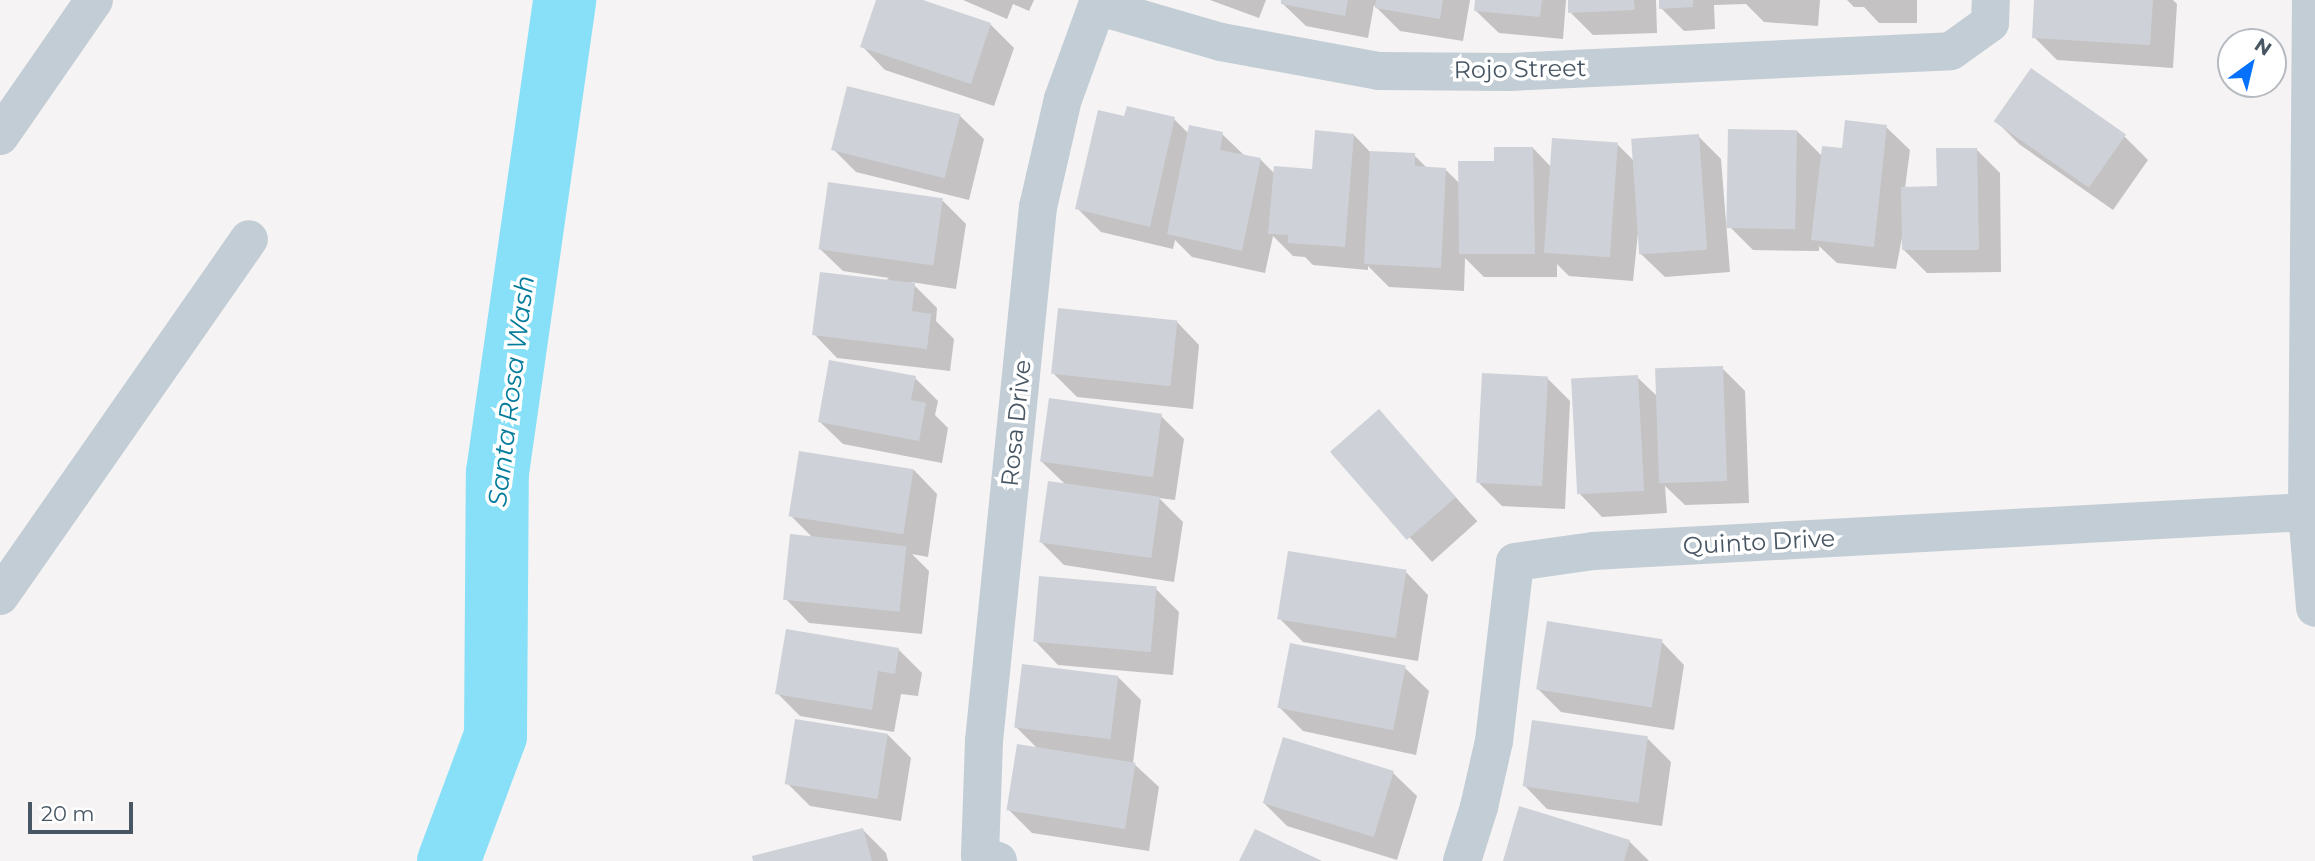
<!DOCTYPE html>
<html>
<head>
<meta charset="utf-8">
<style>
	body { margin:0 }
	#map { position:relative; width:2315px; height:861px; overflow:hidden; background:#f5f3f3; font-family:Montserrat,sans-serif }
	div>[style] { position:absolute }
	[style*='--x'] { left:calc(var(--x)*1px); top:calc(var(--y)*1px); width:calc(var(--w)*1px); rotate:calc(var(--a)*1deg) }
	.shadow>* { inset:0; background:#0003; transform-origin:0 0 }
	.river>* { height:63px; margin:-31.5px; padding:0 31.5px; transform-origin:31.5px; border-radius:31.5px; background:#87e0f7 }
	.building>* { inset:0; background:#ced2d8; transform-origin:0 0 }
	.minor>* { height:38px; margin:-19px; padding:0 19px; transform-origin:19px; border-radius:19px; background:#c2cdd5 }
	span { translate:-50% -50%; white-space:nowrap; text-align:center; line-height:1.15; -webkit-text-stroke:7px #fff; paint-order:stroke }
	.street-label { font-size:24px; color:#485663 }
	.water-label { font-size:26px; color:#037b9b; font-style:italic }
	.north { position:absolute; left:2217px; top:28px; width:70px; height:70px; box-sizing:border-box; background:#fff; border:2px solid #b6bbc1; border-radius:50%; rotate:34deg; font-size:19px; font-weight:700; line-height:28px; text-align:center; color:#485663 }
	.north::after { content:''; display:block; margin:auto; width:24px; height:32px; background:#0672fc; clip-path:polygon(50% 0,100% 100%,50% 72%,0 100%) }
	.scale { position:absolute; left:28px; top:802px; width:105px; height:32px; box-sizing:border-box; border:4px solid #485663; border-top:0; padding-left:9px; font-size:21px; line-height:24px; white-space:nowrap; color:#485663; -webkit-text-stroke:5px #fff; paint-order:stroke }
</style>
</head>
<body>
<div id="map">
	<div class="shadow">
		<i style="clip-path:polygon(878px 0,918px 0,990px 24px,1014px 48px,994px 106px,885px 70px,862px 46px)"></i>
		<i style="clip-path:polygon(963px 0,1034px 0,1029px 11px,1013px 4px,1007px 19px)"></i>
		<i style="clip-path:polygon(1210px 0,1266px 0,1259px 18px)"></i>
		<i style="clip-path:polygon(1283px 0,1470px 0,1463px 41px,1400px 31px,1374px 5px,1368px 38px,1306px 26px,1282px 3px)"></i>
		<i style="clip-path:polygon(1476px 0,1566px 0,1563px 39px,1499px 33px,1475px 10px)"></i>
		<i style="clip-path:polygon(1569px 0,1656px 0,1657px 33px,1593px 35px,1570px 12px)"></i>
		<i style="clip-path:polygon(1660px 0,1820px 0,1818px 26px,1764px 22px,1746px 4px,1714px 5px,1715px 29px,1684px 31px,1661px 8px)"></i>
		<i style="clip-path:polygon(1847px 0,1917px 0,1917px 23px,1879px 23px,1864px 7px,1854px 7px)"></i>
		<i style="clip-path:polygon(2036px 0,2173px 0,2177px 4px,2173px 68px,2057px 60px,2034px 37px)"></i>
		<i style="clip-path:polygon(2032px 71px,2125px 137px,2148px 160px,2113px 210px,2019px 144px,1996px 121px)"></i>
		<i style="clip-path:polygon(960px 116px,984px 139px,969px 200px,856px 172px,833px 149px)"></i>
		<i style="clip-path:polygon(1126px 118px,1174px 119px,1189px 134px,1222px 134px,1246px 157px,1261px 160px,1275px 174px,1314px 171px,1354px 135px,1371px 153px,1414px 155px,1428px 169px,1446px 170px,1460px 184px,1496px 163px,1533px 148px,1552px 168px,1618px 145px,1635px 162px,1698px 136px,1721px 159px,1730px 272px,1665px 277px,1641px 254px,1639px 223px,1633px 281px,1569px 276px,1557px 264px,1557px 277px,1484px 277px,1465px 258px,1464px 291px,1389px 287px,1368px 266px,1368px 270px,1313px 265px,1305px 257px,1293px 256px,1273px 236px,1265px 273px,1192px 257px,1175px 240px,1173px 249px,1101px 232px,1077px 208px)"></i>
		<i style="clip-path:polygon(1886px 127px,1910px 150px,1905px 188px,1939px 188px,1976px 149px,2000px 173px,2001px 272px,1927px 273px,1904px 250px,1904px 227px,1896px 269px,1837px 263px,1819px 246px,1819px 251px,1753px 250px,1730px 227px,1797px 131px,1823px 157px)"></i>
		<i style="clip-path:polygon(943px 201px,966px 224px,956px 289px,911px 282px,937px 308px,936px 321px,954px 339px,950px 371px,837px 358px,814px 334px,889px 278px,843px 271px,819px 248px)"></i>
		<i style="clip-path:polygon(1176px 321px,1199px 345px,1193px 409px,1077px 397px,1054px 374px)"></i>
		<i style="clip-path:polygon(1722px 368px,1745px 391px,1749px 503px,1685px 505px,1665px 486px,1667px 513px,1602px 517px,1579px 493px,1637px 377px,1658px 397px)"></i>
		<i style="clip-path:polygon(915px 378px,938px 401px,935px 415px,948px 428px,942px 463px,843px 444px,819px 421px)"></i>
		<i style="clip-path:polygon(1547px 378px,1570px 401px,1565px 509px,1502px 506px,1479px 483px)"></i>
		<i style="left:1379px;top:412px;width:147px;height:61px;rotate:48deg"></i>
		<i style="clip-path:polygon(1161px 416px,1184px 439px,1175px 500px,1159px 498px,1183px 522px,1174px 582px,1064px 565px,1041px 542px,1066px 485px,1041px 461px)"></i>
		<i style="clip-path:polygon(914px 470px,937px 494px,928px 557px,912px 554px,929px 571px,922px 634px,809px 623px,786px 599px,813px 538px,791px 516px)"></i>
		<i style="clip-path:polygon(1405px 571px,1428px 595px,1418px 661px,1303px 642px,1280px 619px)"></i>
		<i style="clip-path:polygon(1155px 588px,1179px 612px,1173px 675px,1058px 665px,1035px 641px)"></i>
		<i style="clip-path:polygon(1661px 641px,1684px 665px,1674px 730px,1561px 712px,1538px 689px)"></i>
		<i style="clip-path:polygon(899px 650px,922px 673px,918px 696px,901px 694px,894px 732px,800px 716px,777px 693px)"></i>
		<i style="clip-path:polygon(1405px 668px,1429px 691px,1416px 755px,1303px 731px,1280px 708px)"></i>
		<i style="clip-path:polygon(1118px 677px,1141px 700px,1133px 763px,1159px 787px,1149px 851px,1032px 833px,1009px 810px,1038px 749px,1016px 727px)"></i>
		<i style="clip-path:polygon(888px 735px,911px 758px,901px 821px,810px 806px,787px 783px)"></i>
		<i style="clip-path:polygon(1648px 739px,1671px 762px,1662px 826px,1547px 809px,1524px 785px)"></i>
		<i style="clip-path:polygon(1393px 773px,1417px 796px,1397px 860px,1287px 826px,1264px 803px)"></i>
		<i style="clip-path:polygon(863px 830px,886px 853px,888px 861px,755px 861px)"></i>
		<i style="clip-path:polygon(1629px 841px,1649px 861px,1504px 861px)"></i>
	</div>
	<div class="river">
		<i style="--x:448;--y:861;--w:134;--a:-69.5"></i>
		<i style="--x:495;--y:735;--w:263;--a:-89.6"></i>
		<i style="--x:497;--y:472;--w:477;--a:-81.9"></i>
	</div>
	<div class="building">
		<i style="clip-path:polygon(876px 0,923px 0,991px 23px,971px 84px,860px 47px)"></i>
		<i style="clip-path:polygon(1281px 0,1348px 0,1345px 16px,1281px 4px)"></i>
		<i style="clip-path:polygon(1376px 0,1443px 0,1440px 19px,1375px 8px)"></i>
		<i style="clip-path:polygon(1475px 0,1542px 0,1540px 17px,1474px 11px)"></i>
		<i style="clip-path:polygon(1568px 0,1634px 0,1635px 10px,1568px 13px)"></i>
		<i style="clip-path:polygon(1659px 0,1693px 0,1693px 7px,1659px 9px)"></i>
		<i style="clip-path:polygon(2034px 0,2153px 0,2150px 45px,2032px 38px)"></i>
		<i style="left:2031px;top:68px;width:116px;height:65px;rotate:35deg"></i>
		<i style="left:847px;top:86px;width:117px;height:66px;rotate:14deg"></i>
		<i style="clip-path:polygon(1127px 106px,1175px 117px,1150px 227px,1075px 209px,1098px 110px,1124px 116px)"></i>
		<i style="clip-path:polygon(1845px 120px,1887px 125px,1874px 247px,1811px 240px,1822px 146px,1842px 148px)"></i>
		<i style="clip-path:polygon(1189px 125px,1223px 132px,1220px 150px,1261px 158px,1242px 251px,1167px 234px)"></i>
		<i style="left:1728px;top:129px;width:69px;height:99px;rotate:1deg"></i>
		<i style="clip-path:polygon(1315px 130px,1354px 134px,1345px 247px,1288px 243px,1288px 235px,1268px 234px,1274px 166px,1312px 169px)"></i>
		<i style="left:1699px;top:134px;width:116px;height:68px;rotate:86deg"></i>
		<i style="left:1552px;top:138px;width:66px;height:115px;rotate:4deg"></i>
		<i style="clip-path:polygon(1494px 147px,1533px 147px,1535px 254px,1459px 254px,1458px 161px,1494px 161px)"></i>
		<i style="clip-path:polygon(1936px 148px,1977px 148px,1979px 250px,1902px 250px,1901px 187px,1937px 186px)"></i>
		<i style="clip-path:polygon(1370px 151px,1415px 153px,1415px 166px,1446px 168px,1441px 268px,1364px 264px)"></i>
		<i style="left:828px;top:182px;width:116px;height:68px;rotate:8deg"></i>
		<i style="clip-path:polygon(820px 272px,915px 283px,912px 311px,931px 314px,927px 349px,812px 335px)"></i>
		<i style="left:1058px;top:308px;width:120px;height:66px;rotate:6deg"></i>
		<i style="clip-path:polygon(829px 360px,916px 376px,911px 400px,926px 403px,919px 441px,818px 422px)"></i>
		<i style="left:1723px;top:366px;width:115px;height:68px;rotate:88deg"></i>
		<i style="left:1482px;top:373px;width:66px;height:110px;rotate:3deg"></i>
		<i style="left:1638px;top:375px;width:116px;height:67px;rotate:87deg"></i>
		<i style="left:1049px;top:398px;width:114px;height:64px;rotate:8deg"></i>
		<i style="left:1379px;top:409px;width:117px;height:65px;rotate:49deg"></i>
		<i style="left:799px;top:451px;width:116px;height:66px;rotate:9deg"></i>
		<i style="left:1048px;top:481px;width:113px;height:62px;rotate:8deg"></i>
		<i style="left:790px;top:534px;width:117px;height:66px;rotate:6deg"></i>
		<i style="left:1288px;top:551px;width:120px;height:69px;rotate:9deg"></i>
		<i style="left:1039px;top:576px;width:118px;height:66px;rotate:5deg"></i>
		<i style="left:1547px;top:621px;width:117px;height:69px;rotate:9deg"></i>
		<i style="clip-path:polygon(786px 629px,899px 648px,895px 674px,878px 671px,872px 710px,775px 694px)"></i>
		<i style="left:1290px;top:643px;width:118px;height:66px;rotate:11deg"></i>
		<i style="left:1022px;top:664px;width:97px;height:64px;rotate:7deg"></i>
		<i style="left:795px;top:719px;width:94px;height:66px;rotate:9deg"></i>
		<i style="left:1532px;top:720px;width:117px;height:67px;rotate:8deg"></i>
		<i style="left:1283px;top:737px;width:116px;height:69px;rotate:17deg"></i>
		<i style="left:1017px;top:744px;width:120px;height:67px;rotate:9deg"></i>
		<i style="clip-path:polygon(1519px 806px,1630px 840px,1624px 861px,1503px 861px)"></i>
		<i style="clip-path:polygon(863px 828px,872px 861px,753px 861px,752px 856px)"></i>
		<i style="clip-path:polygon(1255px 829px,1322px 861px,1239px 861px)"></i>
	</div>
	<div class="minor">
		<i style="--x:2311;--y:0;--w:512;--a:90.45"></i>
		<i style="--x:2307;--y:512;--w:96;--a:85.2"></i>
		<i style="--x:1097;--y:6;--w:129;--a:16.2"></i>
		<i style="--x:1221;--y:42;--w:161;--a:10.4"></i>
		<i style="--x:1379;--y:71;--w:130;--a:0.4"></i>
		<i style="--x:1509;--y:72;--w:442;--a:-2.7"></i>
		<i style="--x:1951;--y:51;--w:48;--a:-35.7"></i>
		<i style="--x:1990;--y:23;--w:23;--a:-88"></i>
		<i style="--x:0;--y:136;--w:165;--a:-55.3"></i>
		<i style="--x:0;--y:596;--w:435;--a:-55.1"></i>
		<i style="--x:998;--y:861;--w:19;--a:-162"></i>
		<i style="--x:980;--y:855;--w:114;--a:-88"></i>
		<i style="--x:984;--y:741;--w:537;--a:-84.23"></i>
		<i style="--x:1038;--y:207;--w:111;--a:-77"></i>
		<i style="--x:1063;--y:99;--w:105;--a:-70"></i>
		<i style="--x:1462;--y:861;--w:57;--a:-72.5"></i>
		<i style="--x:1479;--y:807;--w:68;--a:-77.2"></i>
		<i style="--x:1494;--y:741;--w:180;--a:-83.3"></i>
		<i style="--x:1515;--y:562;--w:79;--a:-8"></i>
		<i style="--x:1593;--y:551;--w:715;--a:-3.13"></i>
	</div>
	<div class="street-label">
		<span style="left:1520px;top:69px;rotate:-1deg">Rojo Street</span>
		<span style="left:1016px;top:423px;rotate:-84deg">Rosa Drive</span>
		<span style="left:1759px;top:542px;rotate:-3deg">Quinto Drive</span>
	</div>
	<div class="water-label">
		<span style="left:512px;top:391px;rotate:-83deg">Santa Rosa Wash</span>
	</div>
	<div class="north">N</div>
	<div class="scale">20 m</div>
</div>
</body>
</html>
